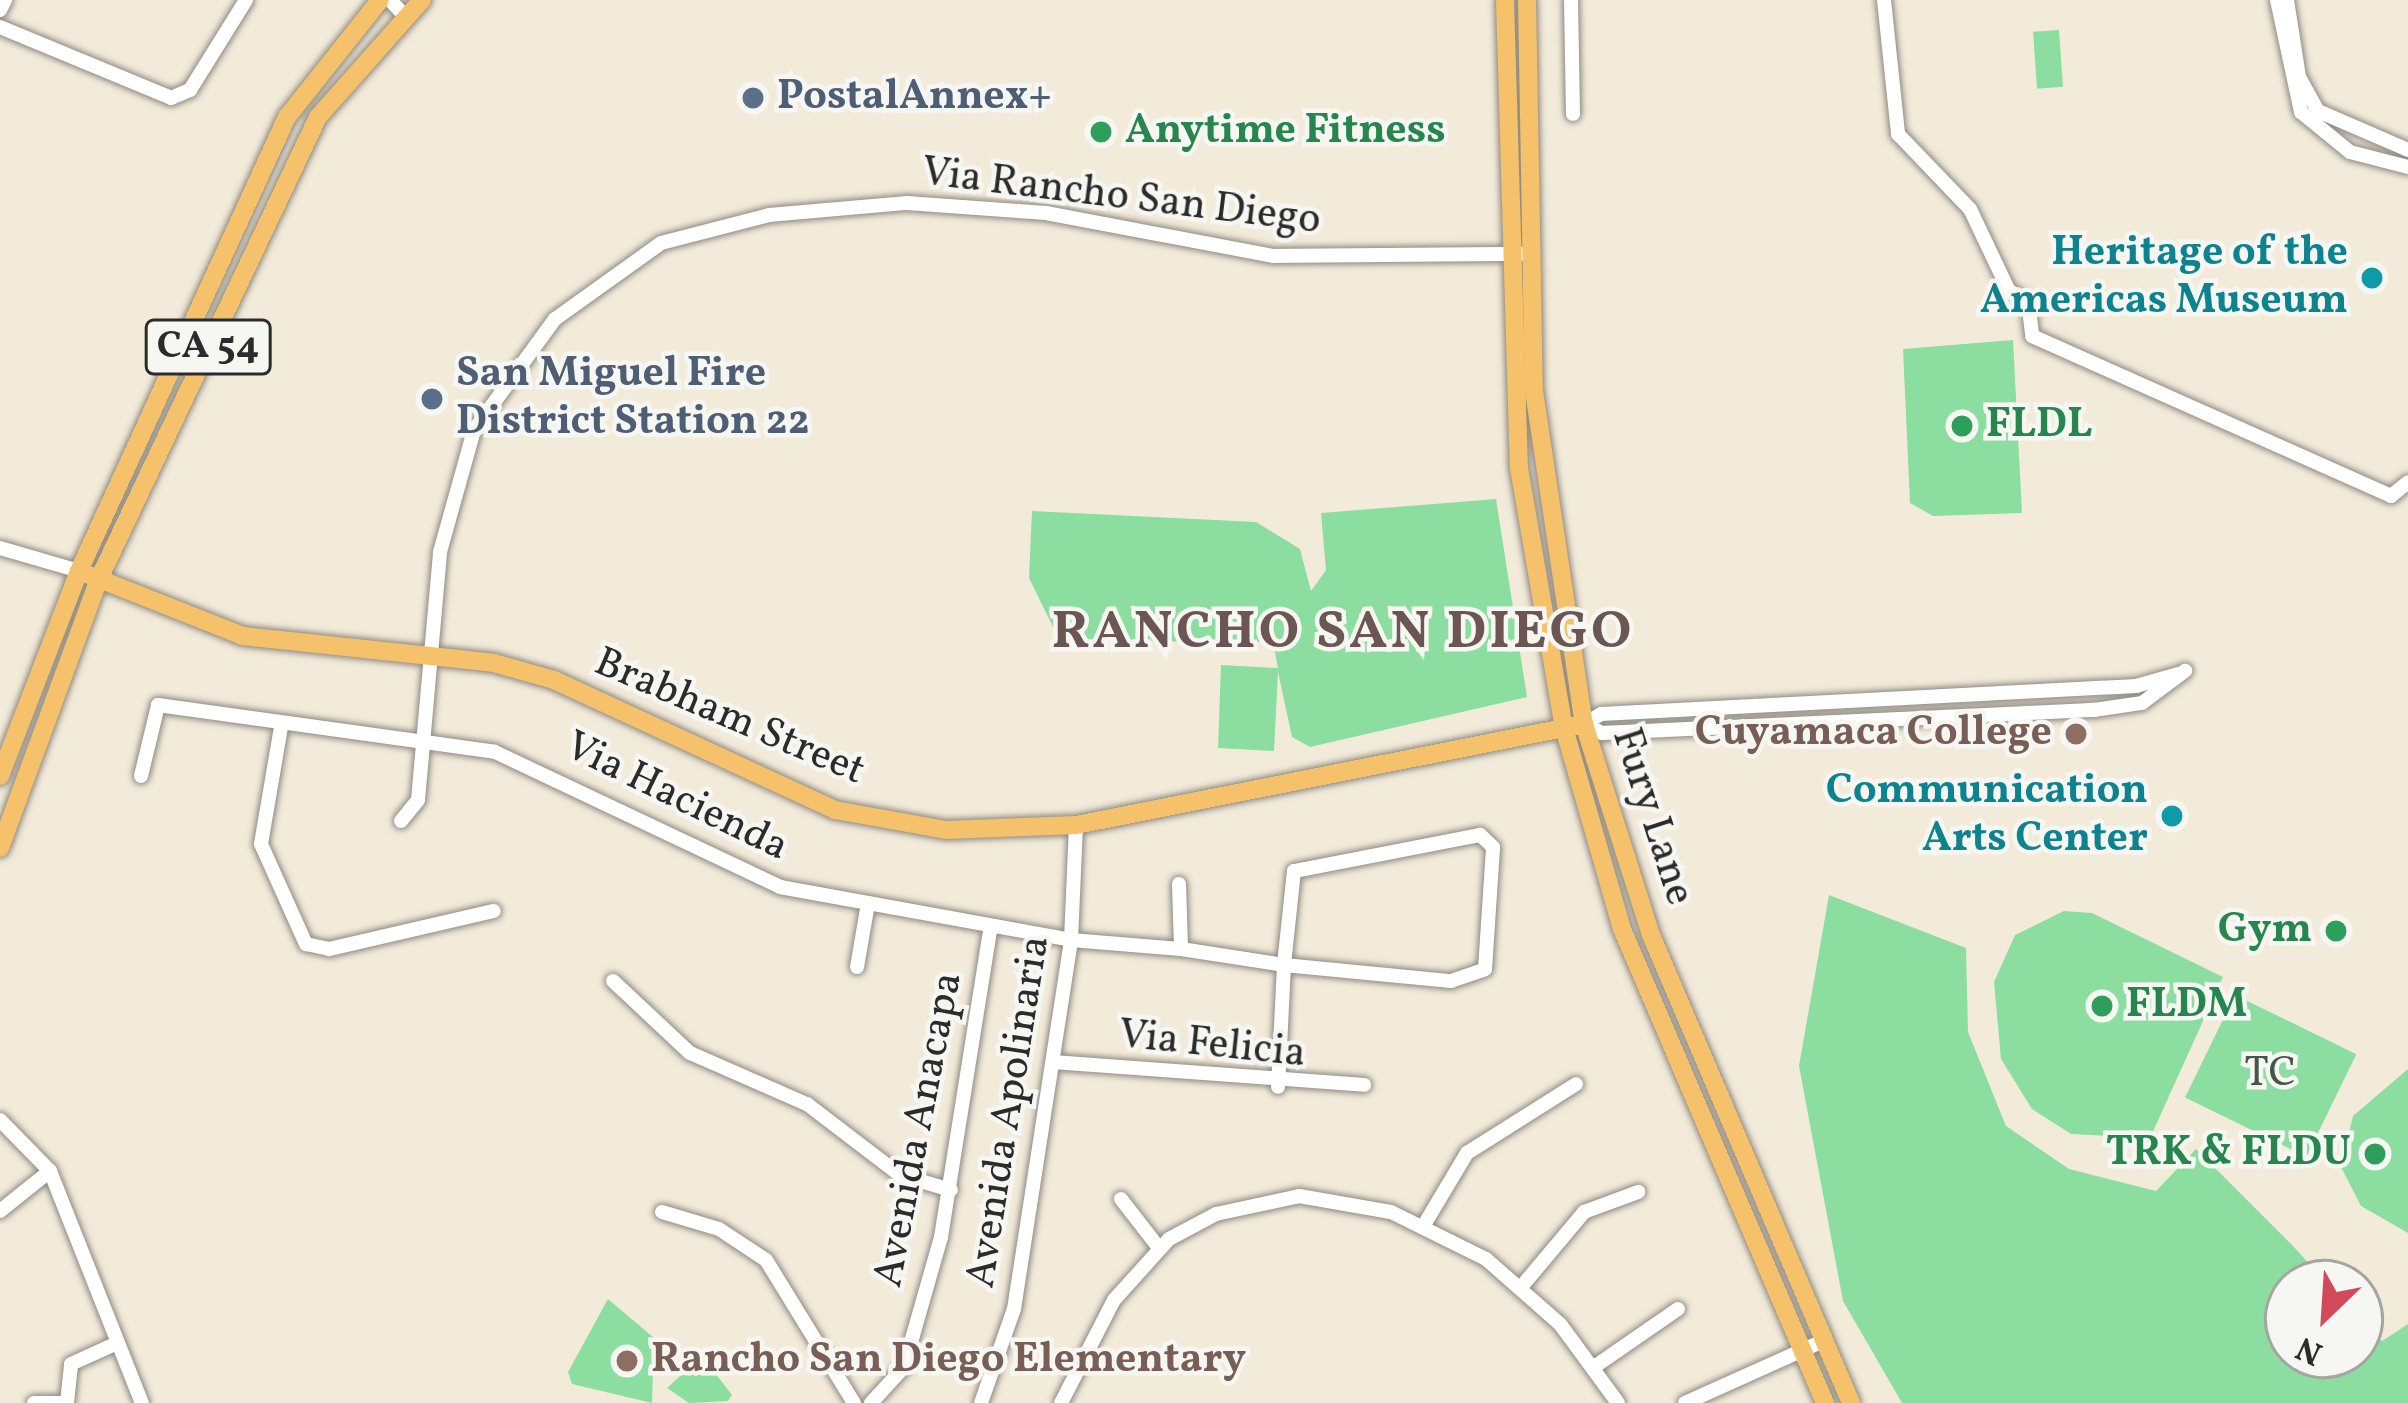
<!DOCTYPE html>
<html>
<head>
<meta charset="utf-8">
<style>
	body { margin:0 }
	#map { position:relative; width:2408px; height:1403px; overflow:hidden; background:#f3ebda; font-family:Vollkorn,serif }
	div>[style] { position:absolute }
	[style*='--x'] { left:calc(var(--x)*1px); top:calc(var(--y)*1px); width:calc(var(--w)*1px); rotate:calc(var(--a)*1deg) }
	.green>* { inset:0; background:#8bdea0; transform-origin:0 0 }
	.roads { filter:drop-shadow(0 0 3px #8f8b82) drop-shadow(0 0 3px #8f8b82) }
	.minor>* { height:14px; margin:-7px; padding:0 7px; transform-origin:7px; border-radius:7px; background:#fff }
	.major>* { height:18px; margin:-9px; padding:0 9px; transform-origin:9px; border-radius:9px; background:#f5c16b }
	.dots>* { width:33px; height:33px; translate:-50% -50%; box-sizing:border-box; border:6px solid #f6f6f2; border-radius:50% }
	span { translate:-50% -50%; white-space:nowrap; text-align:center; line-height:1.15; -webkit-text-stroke:9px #f6f6f2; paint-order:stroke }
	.shield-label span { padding:3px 9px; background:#f6f6f2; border:3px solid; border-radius:9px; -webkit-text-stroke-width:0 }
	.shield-label { font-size:39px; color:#2b2b2b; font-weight:700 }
	.service-label { font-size:42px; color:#4e5e75; font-weight:700 }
	.left { translate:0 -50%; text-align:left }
	.leisure-label { font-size:42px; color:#27864d; font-weight:700 }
	.right { translate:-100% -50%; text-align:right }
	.street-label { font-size:42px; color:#2b2b2b }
	.culture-label { font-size:42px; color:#0d838f; font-weight:700 }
	.education-label { font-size:42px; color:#785e54; font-weight:700 }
	.park-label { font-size:42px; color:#435848 }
	.district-label { font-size:54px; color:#6c5652; font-weight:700; letter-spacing:3px }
	.north { position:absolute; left:2264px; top:1259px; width:120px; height:120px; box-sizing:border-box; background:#f6f6f2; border:3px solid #a5a5a2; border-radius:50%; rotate:205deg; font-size:33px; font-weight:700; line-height:48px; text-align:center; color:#2b2b2b }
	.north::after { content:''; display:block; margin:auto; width:42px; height:54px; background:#d1495b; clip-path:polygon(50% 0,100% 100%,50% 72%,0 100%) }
</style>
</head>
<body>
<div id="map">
	<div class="green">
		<i style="left:2059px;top:30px;width:57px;height:26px;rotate:86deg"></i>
		<i style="clip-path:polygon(2013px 340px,2022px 513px,1933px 516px,1910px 503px,1903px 349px)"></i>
		<i style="clip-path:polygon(1496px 499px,1527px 697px,1310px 747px,1292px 737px,1278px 672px,1274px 751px,1218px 748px,1221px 665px,1278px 668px,1273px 642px,1091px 641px,1054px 629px,1029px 578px,1032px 511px,1256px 522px,1300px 549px,1311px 591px,1326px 570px,1321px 513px)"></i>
		<i style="clip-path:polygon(1829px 895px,1966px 948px,1968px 1032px,2006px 1126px,2069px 1169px,2156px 1191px,2196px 1149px,2292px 1245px,2327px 1283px,2288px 1283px,2288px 1355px,2360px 1355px,2360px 1318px,2382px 1341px,2408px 1324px,2408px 1403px,1902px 1403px,1843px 1301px,1799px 1066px)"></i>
		<i style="clip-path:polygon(2064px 911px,2092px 913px,2223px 977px,2150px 1138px,2071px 1134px,2032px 1109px,2001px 1059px,1994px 982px,2015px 935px)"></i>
		<i style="left:2235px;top:995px;width:135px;height:114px;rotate:26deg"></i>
		<i style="clip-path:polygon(2408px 1069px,2408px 1233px,2361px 1206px,2341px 1167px,2353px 1116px)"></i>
		<i style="clip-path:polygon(608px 1299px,654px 1338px,652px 1403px,572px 1384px,568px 1372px)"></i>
		<i style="clip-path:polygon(702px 1356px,732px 1395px,728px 1401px,689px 1403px,667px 1388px)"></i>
	</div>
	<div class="roads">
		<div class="minor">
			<i style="--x:390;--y:0;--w:22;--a:47"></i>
			<i style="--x:1571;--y:0;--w:114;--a:89"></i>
			<i style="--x:1884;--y:0;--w:135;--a:84"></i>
			<i style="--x:1898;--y:134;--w:104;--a:46.2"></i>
			<i style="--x:1970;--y:209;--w:91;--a:64.6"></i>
			<i style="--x:2009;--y:291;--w:21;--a:28"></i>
			<i style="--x:2028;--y:301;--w:35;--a:83"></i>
			<i style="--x:2032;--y:336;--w:393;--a:24"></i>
			<i style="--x:2391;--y:496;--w:22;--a:-39"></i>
			<i style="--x:2277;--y:0;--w:115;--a:77.9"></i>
			<i style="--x:2301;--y:112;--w:63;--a:39.2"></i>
			<i style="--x:2350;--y:152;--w:60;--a:14.5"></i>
			<i style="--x:2287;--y:0;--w:78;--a:81.1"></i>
			<i style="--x:2299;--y:77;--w:39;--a:61"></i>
			<i style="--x:2318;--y:111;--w:98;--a:23.4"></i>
			<i style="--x:0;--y:10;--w:11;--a:-63"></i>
			<i style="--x:0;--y:27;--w:185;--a:22.5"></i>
			<i style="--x:171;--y:98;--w:21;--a:-23"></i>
			<i style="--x:190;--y:90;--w:106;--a:-58.1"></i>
			<i style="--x:0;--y:548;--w:82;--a:16.2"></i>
			<i style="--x:1584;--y:724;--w:20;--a:27"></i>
			<i style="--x:1602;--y:733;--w:493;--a:-2.7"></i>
			<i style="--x:2094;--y:710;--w:49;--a:-8.3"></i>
			<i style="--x:2142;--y:703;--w:54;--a:-36.7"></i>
			<i style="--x:1584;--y:724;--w:20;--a:-30"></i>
			<i style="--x:1601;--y:714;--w:536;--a:-3"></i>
			<i style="--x:2136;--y:686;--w:44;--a:-15.9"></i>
			<i style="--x:281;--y:727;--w:119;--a:99.7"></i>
			<i style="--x:261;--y:844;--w:110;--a:65.8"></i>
			<i style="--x:306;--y:944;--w:24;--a:12"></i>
			<i style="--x:329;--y:949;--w:169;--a:-13"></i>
			<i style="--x:141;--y:776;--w:73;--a:-76.5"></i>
			<i style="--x:158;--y:705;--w:340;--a:7.9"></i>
			<i style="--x:495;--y:752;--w:315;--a:25.3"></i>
			<i style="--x:780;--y:887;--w:296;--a:10.3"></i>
			<i style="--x:1071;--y:940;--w:110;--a:4.7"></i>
			<i style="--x:1181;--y:949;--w:104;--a:8.8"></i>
			<i style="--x:1284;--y:965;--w:168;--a:5.5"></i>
			<i style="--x:1451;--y:981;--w:36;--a:-19"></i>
			<i style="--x:1485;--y:969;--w:122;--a:-86.2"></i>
			<i style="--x:1493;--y:847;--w:18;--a:-137"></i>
			<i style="--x:1480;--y:835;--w:189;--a:169"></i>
			<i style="--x:1294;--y:871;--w:95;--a:96.1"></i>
			<i style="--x:1284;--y:965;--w:122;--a:92.8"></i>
			<i style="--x:401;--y:821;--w:27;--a:-51"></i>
			<i style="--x:418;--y:800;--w:249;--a:-84.9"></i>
			<i style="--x:440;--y:552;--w:127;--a:-74.4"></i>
			<i style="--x:474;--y:430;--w:137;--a:-53.9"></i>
			<i style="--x:555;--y:319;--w:130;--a:-35.6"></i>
			<i style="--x:661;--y:243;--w:112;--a:-14.5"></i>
			<i style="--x:769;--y:215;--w:139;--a:-5"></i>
			<i style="--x:907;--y:203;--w:139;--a:4.1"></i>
			<i style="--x:1046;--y:213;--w:232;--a:10.7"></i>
			<i style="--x:1274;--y:256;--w:248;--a:-0.5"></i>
			<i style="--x:1179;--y:884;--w:65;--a:88.2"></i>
			<i style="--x:857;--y:967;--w:65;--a:-80.2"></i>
			<i style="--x:613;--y:981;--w:105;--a:43.1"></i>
			<i style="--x:690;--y:1053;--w:128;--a:23.6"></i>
			<i style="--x:807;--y:1104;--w:117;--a:37.4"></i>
			<i style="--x:900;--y:1175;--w:53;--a:16.4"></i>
			<i style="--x:1053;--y:1062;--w:312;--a:4.2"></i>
			<i style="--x:0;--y:1120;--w:71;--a:45.6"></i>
			<i style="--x:50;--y:1171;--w:250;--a:68.4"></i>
			<i style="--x:1121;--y:1199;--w:62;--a:52.2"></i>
			<i style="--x:0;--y:1211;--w:64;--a:-38.7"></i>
			<i style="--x:662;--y:1212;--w:59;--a:16.6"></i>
			<i style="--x:719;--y:1229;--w:56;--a:33.4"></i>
			<i style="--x:766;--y:1260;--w:168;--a:58.4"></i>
			<i style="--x:1424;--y:1225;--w:84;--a:-59.2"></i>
			<i style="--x:1467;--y:1153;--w:129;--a:-32.3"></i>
			<i style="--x:1522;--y:1286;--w:97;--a:-50"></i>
			<i style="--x:1584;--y:1212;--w:58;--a:-20.3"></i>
			<i style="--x:1594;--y:1367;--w:102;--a:-34.6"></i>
			<i style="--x:34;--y:1403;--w:31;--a:0"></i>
			<i style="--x:67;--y:1403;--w:39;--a:-84"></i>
			<i style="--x:71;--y:1364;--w:48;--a:-24.4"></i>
			<i style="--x:871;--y:1403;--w:49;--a:-47.5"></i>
			<i style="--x:904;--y:1367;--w:135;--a:-74.1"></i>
			<i style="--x:941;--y:1237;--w:315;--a:-80.9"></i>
			<i style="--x:981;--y:1403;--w:100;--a:-70.7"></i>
			<i style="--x:1014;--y:1309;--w:373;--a:-81.2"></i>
			<i style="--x:1071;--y:940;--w:115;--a:-87.5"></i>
			<i style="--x:1061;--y:1403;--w:116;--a:-62.8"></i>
			<i style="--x:1114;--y:1300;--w:82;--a:-48"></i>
			<i style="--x:1169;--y:1239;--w:53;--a:-28"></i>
			<i style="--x:1216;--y:1214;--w:85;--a:-12.2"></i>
			<i style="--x:1299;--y:1196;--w:93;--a:9.9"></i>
			<i style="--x:1391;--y:1212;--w:106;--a:26.3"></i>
			<i style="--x:1486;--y:1259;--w:98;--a:41.3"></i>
			<i style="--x:1560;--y:1324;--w:98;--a:53.7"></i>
			<i style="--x:1685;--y:1403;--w:151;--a:-24.2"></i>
		</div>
		<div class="major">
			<i style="--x:1505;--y:0;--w:468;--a:88.3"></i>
			<i style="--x:1519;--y:468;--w:264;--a:80.2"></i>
			<i style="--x:1564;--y:728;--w:209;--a:73.9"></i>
			<i style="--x:1622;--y:929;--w:516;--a:66.82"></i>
			<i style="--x:1527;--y:0;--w:391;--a:89"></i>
			<i style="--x:1534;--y:391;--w:337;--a:81.5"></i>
			<i style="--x:1584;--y:724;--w:221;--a:72.4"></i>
			<i style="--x:1651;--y:935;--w:509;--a:66.86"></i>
			<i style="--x:79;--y:571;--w:176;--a:21.6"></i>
			<i style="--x:243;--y:636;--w:252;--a:6.1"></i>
			<i style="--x:494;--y:663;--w:62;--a:15.8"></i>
			<i style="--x:554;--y:680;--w:310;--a:24.8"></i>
			<i style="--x:835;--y:810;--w:113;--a:10.2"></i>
			<i style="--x:946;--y:830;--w:130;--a:-2.2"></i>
			<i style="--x:1076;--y:825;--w:518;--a:-11.24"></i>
			<i style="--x:0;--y:776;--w:220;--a:-68.9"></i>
			<i style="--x:79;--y:571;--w:499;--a:-65.4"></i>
			<i style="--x:287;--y:117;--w:149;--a:-51.5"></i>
			<i style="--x:0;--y:848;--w:287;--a:-69.8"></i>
			<i style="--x:99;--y:579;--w:511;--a:-64.64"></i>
			<i style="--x:318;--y:117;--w:157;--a:-48.4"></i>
		</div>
	</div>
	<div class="dots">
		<i style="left:753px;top:98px;background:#5c6f8a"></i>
		<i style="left:1101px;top:132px;background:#2e9e5b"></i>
		<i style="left:2372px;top:278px;background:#0f9aa8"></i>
		<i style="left:432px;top:399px;background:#5c6f8a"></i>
		<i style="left:1962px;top:426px;background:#2e9e5b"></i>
		<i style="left:2076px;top:734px;background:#8d6e63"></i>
		<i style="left:2172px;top:816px;background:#0f9aa8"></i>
		<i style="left:2336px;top:931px;background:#2e9e5b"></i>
		<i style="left:2102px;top:1006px;background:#2e9e5b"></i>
		<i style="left:2375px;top:1154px;background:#2e9e5b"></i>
		<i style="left:627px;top:1361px;background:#8d6e63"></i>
	</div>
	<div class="shield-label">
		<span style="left:208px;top:347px">CA 54</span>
	</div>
	<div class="service-label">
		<span class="left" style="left:777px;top:98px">PostalAnnex+</span>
		<span class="left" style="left:456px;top:399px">San Miguel Fire<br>District Station 22</span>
	</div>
	<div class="leisure-label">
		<span class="left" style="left:1125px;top:132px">Anytime Fitness</span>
		<span class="left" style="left:1986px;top:426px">FLDL</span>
		<span class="right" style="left:2312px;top:931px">Gym</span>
		<span class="left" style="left:2126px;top:1006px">FLDM</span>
		<span class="right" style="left:2351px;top:1154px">TRK &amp; FLDU</span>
	</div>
	<div class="street-label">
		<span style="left:1121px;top:198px;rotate:7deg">Via Rancho San Diego</span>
		<span style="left:729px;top:718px;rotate:23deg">Brabham Street</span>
		<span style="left:676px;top:798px;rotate:26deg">Via Hacienda</span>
		<span style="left:1651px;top:817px;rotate:72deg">Fury Lane</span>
		<span style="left:1212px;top:1046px;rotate:6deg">Via Felicia</span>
		<span style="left:1010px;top:1112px;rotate:-81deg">Avenida Apolinaria</span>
		<span style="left:920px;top:1130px;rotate:-79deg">Avenida Anacapa</span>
	</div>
	<div class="culture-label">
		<span class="right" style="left:2348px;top:278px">Heritage of the<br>Americas Museum</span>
		<span class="right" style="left:2148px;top:816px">Communication<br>Arts Center</span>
	</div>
	<div class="education-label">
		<span class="right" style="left:2052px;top:734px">Cuyamaca College</span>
		<span class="left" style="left:651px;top:1361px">Rancho San Diego Elementary</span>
	</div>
	<div class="park-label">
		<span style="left:2270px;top:1075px">TC</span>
	</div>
	<div class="district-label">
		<span style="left:1343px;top:634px">RANCHO SAN DIEGO</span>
	</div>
	<div class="north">N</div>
</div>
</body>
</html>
